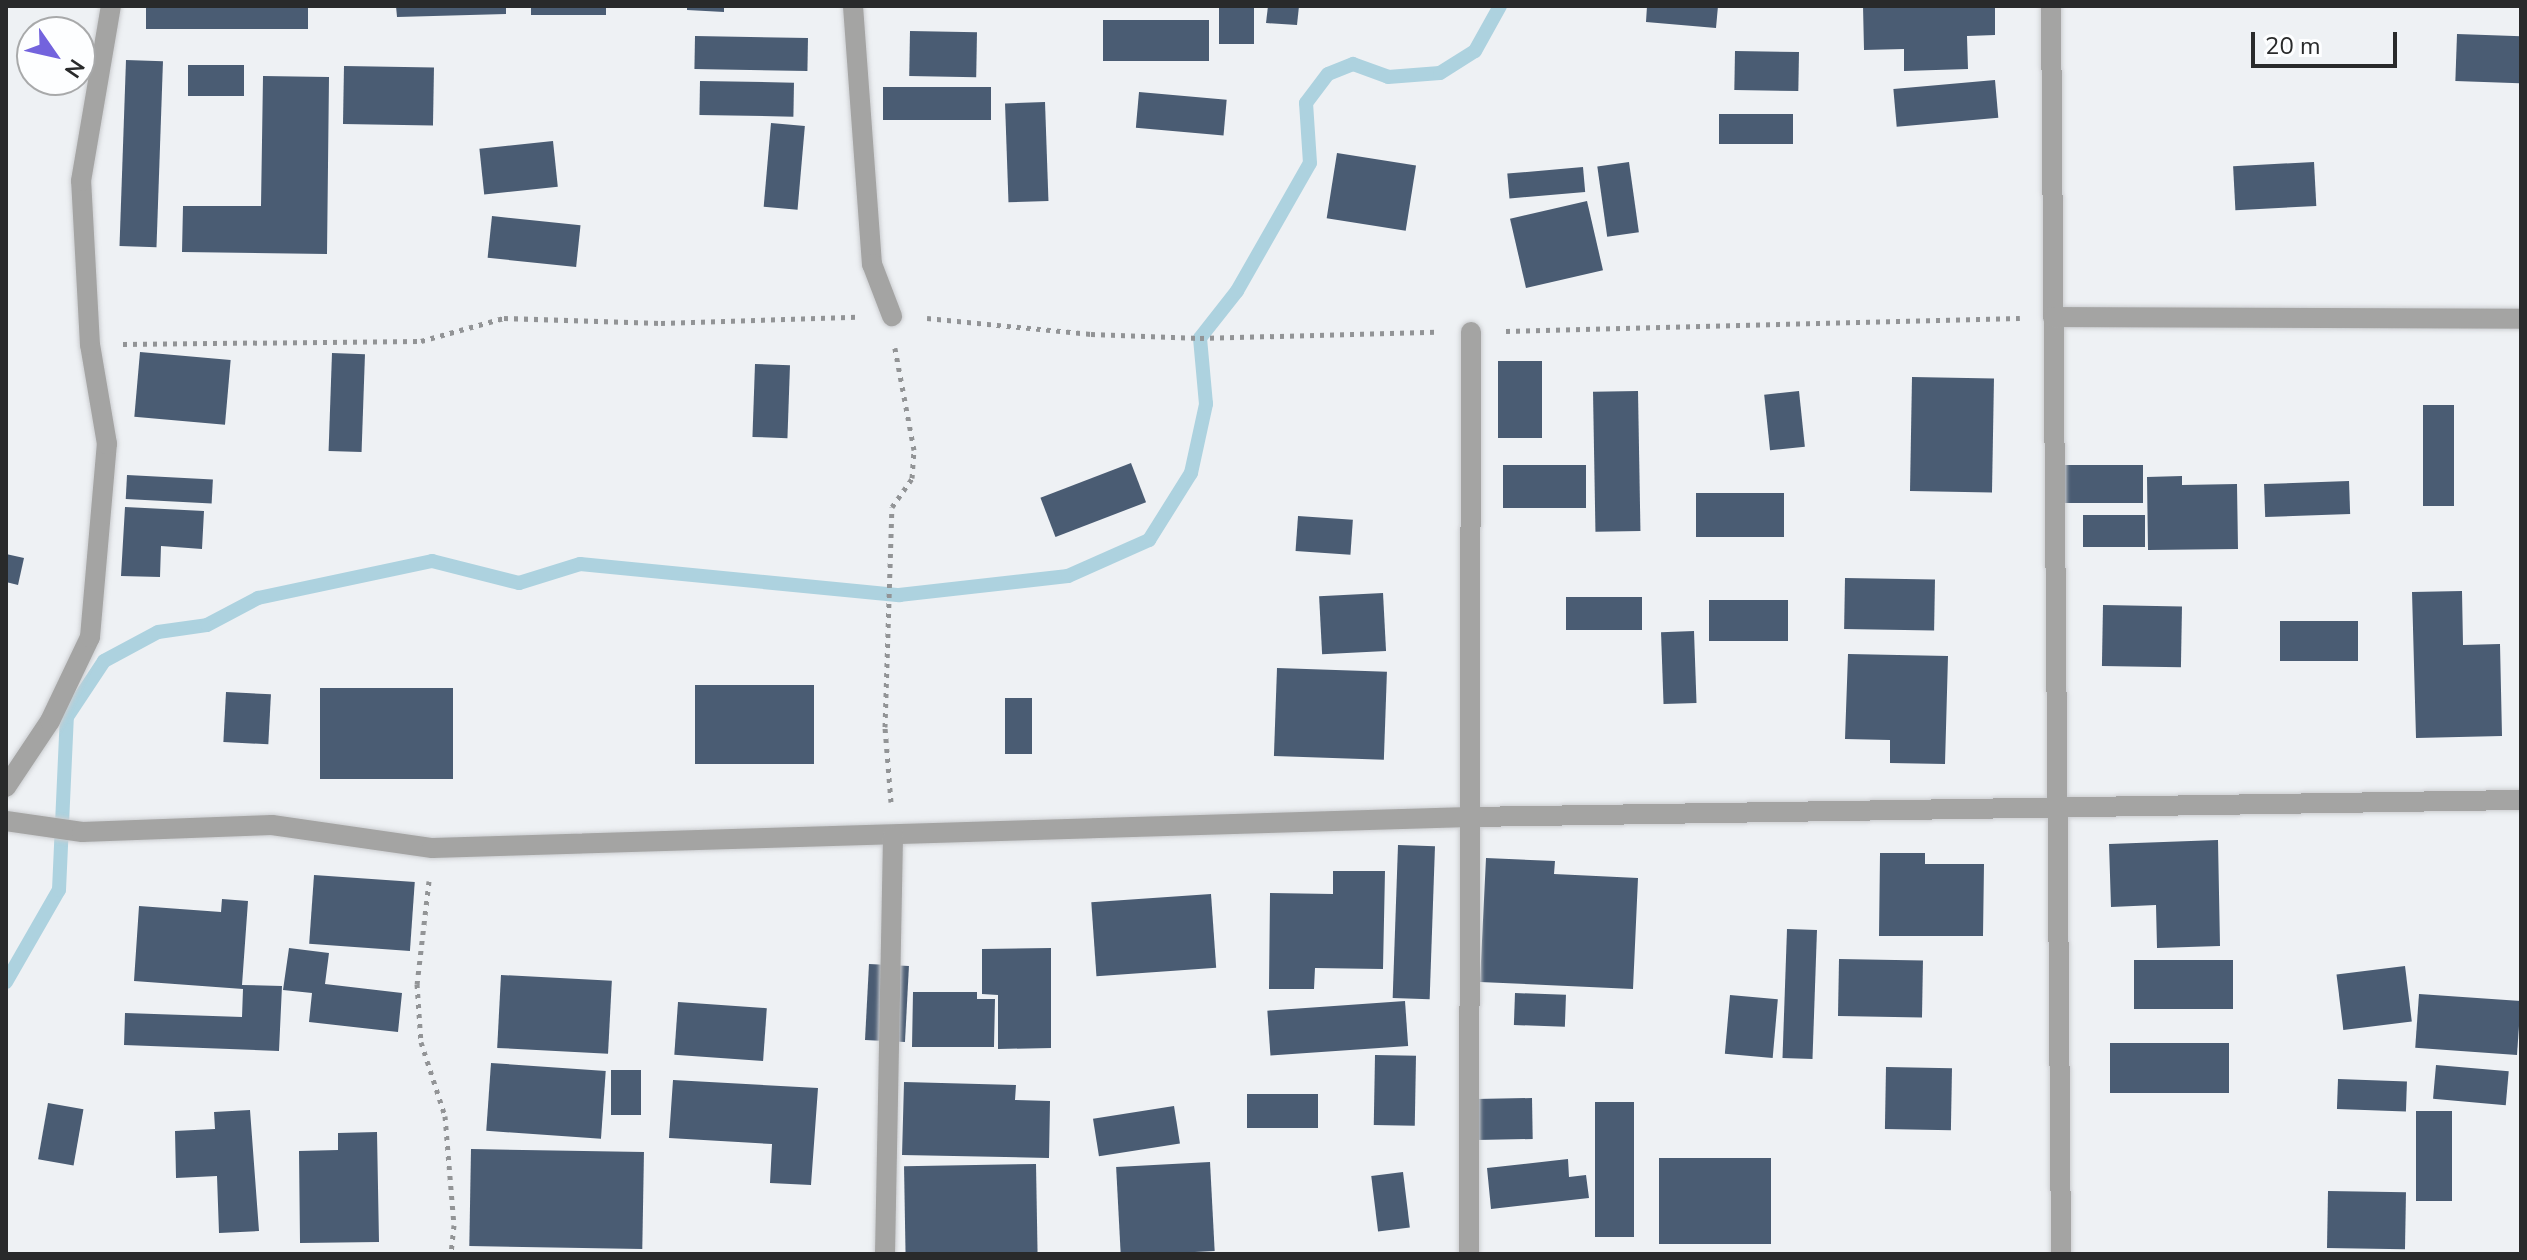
<!DOCTYPE html>
<html>
<head>
<meta charset="utf-8">
<style>
	body { margin:0 }
	#map { position:relative; width:2527px; height:1260px; overflow:hidden; background:#eef1f4; font-family:"Nunito Sans",sans-serif }
	div>[style] { position:absolute }
	[style*='--x'] { left:calc(var(--x)*1px); top:calc(var(--y)*1px); width:calc(var(--w)*1px); rotate:calc(var(--a)*1deg) }
	.stream>* { height:14px; margin:-7px; padding:0 7px; transform-origin:7px; border-radius:7px; background:#add2df }
	.building>* { inset:0; background:#4a5c73; transform-origin:0 0 }
	.path>* { height:5px; margin-top:-2.5px; transform-origin:0; background:repeating-linear-gradient(90deg,#929496 0 4px,transparent 0 10px) }
	.roads { filter:drop-shadow(0 0 2px #cbcdd0) drop-shadow(0 0 2px #cbcdd0) }
	.street>* { height:20px; margin:-10px; padding:0 10px; transform-origin:10px; border-radius:10px; background:#a4a4a3 }
	span { translate:-50% -50%; white-space:nowrap; text-align:center; line-height:1.15; -webkit-text-stroke:8px #fdfeff; paint-order:stroke }
	.frame { position:absolute; inset:0; border:8px solid #292a2b; pointer-events:none }
	.north { position:absolute; left:16px; top:16px; width:80px; height:80px; box-sizing:border-box; background:#fdfeff; border:2px solid #a8a9aa; border-radius:50%; rotate:124deg; font-size:22px; font-weight:700; line-height:32px; text-align:center; color:#292a2b }
	.north::after { content:''; display:block; margin:auto; width:28px; height:36px; background:#7363dd; clip-path:polygon(50% 0,100% 100%,50% 72%,0 100%) }
	.scale { position:absolute; left:2251px; top:32px; width:146px; height:36px; box-sizing:border-box; border:4px solid #292a2b; border-top:0; padding-left:10px; font-size:24px; line-height:28px; white-space:nowrap; color:#292a2b; -webkit-text-stroke:6px #fdfeff; paint-order:stroke }
</style>
</head>
<body>
<div id="map">
	<div class="stream">
		<i style="--x:6;--y:982;--w:106;--a:-60.1"></i>
		<i style="--x:59;--y:890;--w:173;--a:-87.4"></i>
		<i style="--x:67;--y:717;--w:67;--a:-56.5"></i>
		<i style="--x:104;--y:661;--w:61;--a:-28.2"></i>
		<i style="--x:158;--y:632;--w:49;--a:-8.1"></i>
		<i style="--x:207;--y:625;--w:58;--a:-27.9"></i>
		<i style="--x:258;--y:598;--w:178;--a:-12"></i>
		<i style="--x:432;--y:561;--w:90;--a:14.2"></i>
		<i style="--x:519;--y:583;--w:64;--a:-17.3"></i>
		<i style="--x:580;--y:564;--w:321;--a:5.6"></i>
		<i style="--x:899;--y:595;--w:170;--a:-6.4"></i>
		<i style="--x:1068;--y:576;--w:89;--a:-24"></i>
		<i style="--x:1149;--y:540;--w:79;--a:-57.9"></i>
		<i style="--x:1191;--y:473;--w:71;--a:-77.7"></i>
		<i style="--x:1206;--y:404;--w:66;--a:-95.2"></i>
		<i style="--x:1200;--y:338;--w:60;--a:-51.8"></i>
		<i style="--x:1237;--y:291;--w:147;--a:-60.3"></i>
		<i style="--x:1310;--y:163;--w:60;--a:-93.8"></i>
		<i style="--x:1306;--y:103;--w:36;--a:-53"></i>
		<i style="--x:1328;--y:74;--w:27;--a:-22"></i>
		<i style="--x:1353;--y:64;--w:37;--a:20"></i>
		<i style="--x:1388;--y:77;--w:52;--a:-4.4"></i>
		<i style="--x:1440;--y:73;--w:41;--a:-32.2"></i>
		<i style="--x:1475;--y:51;--w:51;--a:-60.9"></i>
	</div>
	<div class="building">
		<i style="left:146px;top:6px;width:162px;height:23px"></i>
		<i style="clip-path:polygon(396px 6px,506px 6px,506px 14px,397px 17px)"></i>
		<i style="left:531px;top:6px;width:75px;height:9px"></i>
		<i style="clip-path:polygon(687px 6px,724px 6px,724px 12px,687px 10px)"></i>
		<i style="left:1219px;top:6px;width:35px;height:38px"></i>
		<i style="clip-path:polygon(1268px 6px,1299px 6px,1297px 25px,1266px 23px)"></i>
		<i style="clip-path:polygon(1647px 6px,1718px 6px,1716px 28px,1646px 22px)"></i>
		<i style="clip-path:polygon(1863px 6px,1995px 6px,1995px 35px,1967px 36px,1968px 69px,1904px 71px,1904px 49px,1864px 50px)"></i>
		<i style="left:1103px;top:20px;width:106px;height:41px"></i>
		<i style="left:910px;top:31px;width:67px;height:45px;rotate:1deg"></i>
		<i style="left:2457px;top:34px;width:64px;height:47px;rotate:2deg"></i>
		<i style="left:695px;top:36px;width:113px;height:33px;rotate:1deg"></i>
		<i style="left:1735px;top:51px;width:64px;height:39px;rotate:1deg"></i>
		<i style="left:126px;top:60px;width:37px;height:186px;rotate:2deg"></i>
		<i style="left:188px;top:65px;width:56px;height:31px"></i>
		<i style="left:344px;top:66px;width:90px;height:58px;rotate:1deg"></i>
		<i style="clip-path:polygon(263px 76px,329px 77px,327px 254px,182px 252px,183px 206px,261px 206px)"></i>
		<i style="left:1995px;top:80px;width:38px;height:102px;rotate:85deg"></i>
		<i style="left:700px;top:81px;width:94px;height:34px;rotate:1deg"></i>
		<i style="left:883px;top:87px;width:108px;height:33px"></i>
		<i style="left:1139px;top:92px;width:88px;height:36px;rotate:5deg"></i>
		<i style="left:1045px;top:102px;width:99px;height:40px;rotate:88deg"></i>
		<i style="left:1793px;top:114px;width:30px;height:74px;rotate:90deg"></i>
		<i style="left:771px;top:123px;width:34px;height:84px;rotate:5deg"></i>
		<i style="left:553px;top:141px;width:46px;height:74px;rotate:84deg"></i>
		<i style="left:1337px;top:153px;width:80px;height:66px;rotate:9deg"></i>
		<i style="left:1629px;top:162px;width:71px;height:32px;rotate:82deg"></i>
		<i style="left:2314px;top:162px;width:44px;height:81px;rotate:87deg"></i>
		<i style="left:1583px;top:167px;width:25px;height:76px;rotate:85deg"></i>
		<i style="left:1587px;top:201px;width:71px;height:79px;rotate:77deg"></i>
		<i style="left:492px;top:216px;width:89px;height:42px;rotate:6deg"></i>
		<i style="left:140px;top:352px;width:91px;height:65px;rotate:5deg"></i>
		<i style="left:332px;top:353px;width:33px;height:98px;rotate:2deg"></i>
		<i style="left:1498px;top:361px;width:44px;height:77px"></i>
		<i style="left:755px;top:364px;width:35px;height:73px;rotate:2deg"></i>
		<i style="left:1912px;top:377px;width:82px;height:114px;rotate:1deg"></i>
		<i style="left:1638px;top:391px;width:140px;height:45px;rotate:89deg"></i>
		<i style="left:1799px;top:391px;width:56px;height:35px;rotate:84deg"></i>
		<i style="left:2454px;top:405px;width:101px;height:31px;rotate:90deg"></i>
		<i style="left:1131px;top:463px;width:42px;height:97px;rotate:69deg"></i>
		<i style="left:1503px;top:465px;width:83px;height:43px"></i>
		<i style="left:2057px;top:465px;width:86px;height:38px"></i>
		<i style="left:127px;top:475px;width:86px;height:24px;rotate:3deg"></i>
		<i style="clip-path:polygon(2182px 476px,2182px 485px,2237px 484px,2238px 549px,2148px 550px,2147px 477px)"></i>
		<i style="left:2349px;top:481px;width:33px;height:85px;rotate:88deg"></i>
		<i style="left:1784px;top:493px;width:44px;height:88px;rotate:90deg"></i>
		<i style="clip-path:polygon(125px 507px,204px 511px,202px 549px,161px 546px,160px 577px,121px 576px)"></i>
		<i style="left:2083px;top:515px;width:62px;height:32px"></i>
		<i style="left:1298px;top:516px;width:55px;height:35px;rotate:4deg"></i>
		<i style="clip-path:polygon(6px 554px,24px 558px,18px 585px,6px 582px)"></i>
		<i style="left:1845px;top:578px;width:90px;height:51px;rotate:1deg"></i>
		<i style="clip-path:polygon(2462px 591px,2463px 645px,2500px 644px,2502px 736px,2416px 738px,2412px 592px)"></i>
		<i style="left:1383px;top:593px;width:58px;height:64px;rotate:87deg"></i>
		<i style="left:1566px;top:597px;width:76px;height:33px"></i>
		<i style="left:1709px;top:600px;width:79px;height:41px"></i>
		<i style="left:2103px;top:605px;width:79px;height:61px;rotate:1deg"></i>
		<i style="left:2358px;top:621px;width:40px;height:78px;rotate:90deg"></i>
		<i style="left:1694px;top:631px;width:72px;height:33px;rotate:88deg"></i>
		<i style="clip-path:polygon(1848px 654px,1948px 656px,1945px 764px,1890px 763px,1890px 740px,1845px 739px)"></i>
		<i style="left:1277px;top:668px;width:110px;height:88px;rotate:2deg"></i>
		<i style="left:695px;top:685px;width:119px;height:79px"></i>
		<i style="left:320px;top:688px;width:133px;height:91px"></i>
		<i style="left:226px;top:692px;width:45px;height:50px;rotate:3deg"></i>
		<i style="left:1032px;top:698px;width:56px;height:27px;rotate:90deg"></i>
		<i style="clip-path:polygon(2218px 840px,2220px 946px,2157px 948px,2156px 905px,2111px 907px,2109px 844px)"></i>
		<i style="left:1398px;top:845px;width:37px;height:153px;rotate:2deg"></i>
		<i style="clip-path:polygon(1880px 853px,1925px 853px,1925px 864px,1984px 864px,1983px 936px,1879px 936px)"></i>
		<i style="clip-path:polygon(1486px 858px,1555px 861px,1554px 874px,1638px 878px,1633px 989px,1480px 982px)"></i>
		<i style="clip-path:polygon(1333px 871px,1385px 871px,1383px 969px,1315px 968px,1314px 989px,1269px 989px,1270px 893px,1333px 894px)"></i>
		<i style="left:314px;top:875px;width:101px;height:69px;rotate:4deg"></i>
		<i style="left:1211px;top:894px;width:74px;height:120px;rotate:86deg"></i>
		<i style="clip-path:polygon(222px 899px,248px 901px,242px 985px,282px 986px,279px 1051px,124px 1045px,125px 1013px,242px 1017px,243px 989px,134px 981px,139px 906px,221px 912px)"></i>
		<i style="left:1787px;top:929px;width:30px;height:129px;rotate:2deg"></i>
		<i style="clip-path:polygon(289px 948px,329px 953px,325px 984px,402px 993px,398px 1032px,309px 1022px,312px 993px,283px 990px)"></i>
		<i style="clip-path:polygon(1051px 948px,1051px 1048px,998px 1049px,998px 995px,982px 994px,982px 949px)"></i>
		<i style="left:1839px;top:959px;width:84px;height:57px;rotate:1deg"></i>
		<i style="left:2233px;top:960px;width:49px;height:99px;rotate:90deg"></i>
		<i style="left:869px;top:964px;width:40px;height:76px;rotate:3deg"></i>
		<i style="left:2405px;top:966px;width:56px;height:69px;rotate:83deg"></i>
		<i style="left:501px;top:975px;width:111px;height:73px;rotate:3deg"></i>
		<i style="clip-path:polygon(913px 992px,977px 992px,977px 999px,995px 999px,994px 1047px,912px 1047px)"></i>
		<i style="left:1515px;top:993px;width:51px;height:32px;rotate:2deg"></i>
		<i style="left:2419px;top:994px;width:102px;height:54px;rotate:4deg"></i>
		<i style="left:1730px;top:995px;width:48px;height:59px;rotate:5deg"></i>
		<i style="left:1405px;top:1001px;width:45px;height:138px;rotate:86deg"></i>
		<i style="left:678px;top:1002px;width:89px;height:53px;rotate:4deg"></i>
		<i style="left:2110px;top:1043px;width:119px;height:50px"></i>
		<i style="left:1375px;top:1055px;width:41px;height:70px;rotate:1deg"></i>
		<i style="left:491px;top:1063px;width:115px;height:68px;rotate:4deg"></i>
		<i style="left:2436px;top:1065px;width:73px;height:34px;rotate:5deg"></i>
		<i style="left:1886px;top:1067px;width:66px;height:62px;rotate:1deg"></i>
		<i style="left:611px;top:1070px;width:30px;height:45px"></i>
		<i style="left:2338px;top:1079px;width:69px;height:30px;rotate:2deg"></i>
		<i style="clip-path:polygon(673px 1080px,818px 1088px,811px 1185px,770px 1183px,772px 1144px,669px 1138px)"></i>
		<i style="clip-path:polygon(904px 1082px,1016px 1085px,1015px 1100px,1050px 1101px,1049px 1158px,902px 1155px)"></i>
		<i style="left:1318px;top:1094px;width:34px;height:71px;rotate:90deg"></i>
		<i style="left:1532px;top:1098px;width:41px;height:56px;rotate:89deg"></i>
		<i style="left:1634px;top:1102px;width:135px;height:39px;rotate:90deg"></i>
		<i style="left:48px;top:1103px;width:36px;height:57px;rotate:10deg"></i>
		<i style="left:1174px;top:1106px;width:38px;height:82px;rotate:81deg"></i>
		<i style="clip-path:polygon(250px 1110px,259px 1231px,219px 1233px,217px 1176px,176px 1178px,175px 1131px,215px 1129px,214px 1112px)"></i>
		<i style="left:2416px;top:1111px;width:36px;height:90px"></i>
		<i style="clip-path:polygon(377px 1132px,379px 1242px,300px 1243px,299px 1151px,338px 1150px,338px 1133px)"></i>
		<i style="left:471px;top:1149px;width:173px;height:97px;rotate:1deg"></i>
		<i style="left:1771px;top:1158px;width:86px;height:112px;rotate:90deg"></i>
		<i style="clip-path:polygon(1568px 1159px,1569px 1177px,1586px 1175px,1589px 1198px,1491px 1209px,1487px 1168px)"></i>
		<i style="left:1210px;top:1162px;width:89px;height:94px;rotate:87deg"></i>
		<i style="left:1036px;top:1164px;width:88px;height:132px;rotate:89deg"></i>
		<i style="left:1403px;top:1172px;width:56px;height:32px;rotate:83deg"></i>
		<i style="left:2328px;top:1191px;width:78px;height:57px;rotate:1deg"></i>
	</div>
	<div class="path">
		<i style="--x:927;--y:318;--w:165;--a:5.6"></i>
		<i style="--x:1091;--y:334;--w:109;--a:2.1"></i>
		<i style="--x:1200;--y:338;--w:236;--a:-1.5"></i>
		<i style="--x:1506;--y:331;--w:514;--a:-1.45"></i>
		<i style="--x:123;--y:344;--w:298;--a:-0.6"></i>
		<i style="--x:421;--y:341;--w:86;--a:-15.5"></i>
		<i style="--x:504;--y:318;--w:157;--a:1.8"></i>
		<i style="--x:661;--y:323;--w:196;--a:-1.8"></i>
		<i style="--x:891;--y:802;--w:75;--a:-94.6"></i>
		<i style="--x:885;--y:727;--w:220;--a:-88.2"></i>
		<i style="--x:892;--y:507;--w:35;--a:-55"></i>
		<i style="--x:912;--y:478;--w:28;--a:-86"></i>
		<i style="--x:914;--y:450;--w:104;--a:-100.6"></i>
		<i style="--x:429;--y:881;--w:104;--a:96.6"></i>
		<i style="--x:417;--y:984;--w:58;--a:86.1"></i>
		<i style="--x:421;--y:1042;--w:78;--a:72"></i>
		<i style="--x:445;--y:1116;--w:109;--a:85.3"></i>
		<i style="--x:454;--y:1225;--w:29;--a:96"></i>
	</div>
	<div class="roads">
		<div class="street">
			<i style="--x:853;--y:6;--w:259;--a:85.8"></i>
			<i style="--x:872;--y:264;--w:56;--a:69"></i>
			<i style="--x:2051;--y:6;--w:1248;--a:89.54"></i>
			<i style="--x:2053;--y:317;--w:468;--a:0.2"></i>
			<i style="--x:6;--y:787;--w:79;--a:-56.3"></i>
			<i style="--x:50;--y:721;--w:93;--a:-64.5"></i>
			<i style="--x:90;--y:637;--w:194;--a:-85"></i>
			<i style="--x:107;--y:444;--w:100;--a:-99.7"></i>
			<i style="--x:90;--y:345;--w:164;--a:-93.1"></i>
			<i style="--x:81;--y:181;--w:178;--a:-80.3"></i>
			<i style="--x:6;--y:821;--w:77;--a:8.2"></i>
			<i style="--x:82;--y:832;--w:190;--a:-2.1"></i>
			<i style="--x:272;--y:825;--w:162;--a:8.2"></i>
			<i style="--x:432;--y:848;--w:1038;--a:-1.71"></i>
			<i style="--x:1470;--y:817;--w:1051;--a:-0.93"></i>
			<i style="--x:885;--y:1254;--w:418;--a:-88.9"></i>
			<i style="--x:1469;--y:1254;--w:922;--a:-89.88"></i>
		</div>
	</div>
	<div class="frame"></div>
	<div class="north">N</div>
	<div class="scale">20 m</div>
</div>
</body>
</html>
